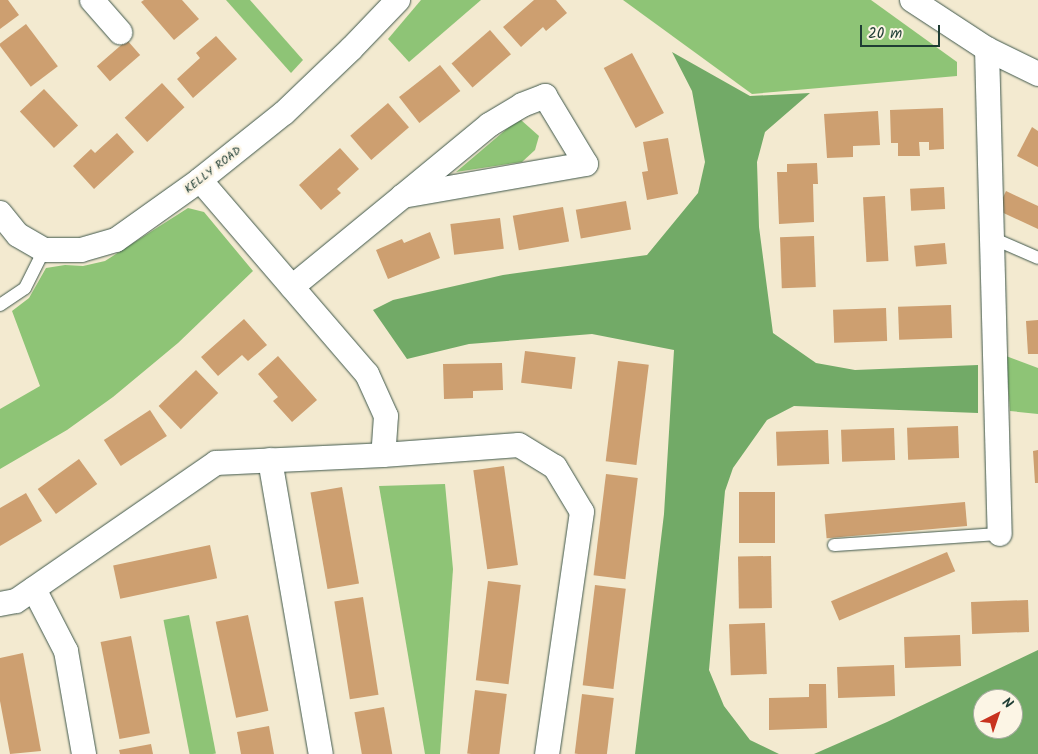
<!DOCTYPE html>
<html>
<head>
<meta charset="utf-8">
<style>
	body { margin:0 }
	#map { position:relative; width:1038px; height:754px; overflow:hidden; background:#f3ead0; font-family:Kalam,sans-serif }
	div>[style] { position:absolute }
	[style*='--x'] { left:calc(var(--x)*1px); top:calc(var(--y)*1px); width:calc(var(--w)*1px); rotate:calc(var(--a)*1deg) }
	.green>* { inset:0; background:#8ec476; transform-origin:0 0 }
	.forest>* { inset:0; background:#72aa67 }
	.building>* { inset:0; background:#cd9f70; transform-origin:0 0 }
	.roads { filter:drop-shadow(0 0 1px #3f574b) drop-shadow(0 0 1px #3f574b) }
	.service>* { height:12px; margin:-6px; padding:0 6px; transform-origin:6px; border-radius:6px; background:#fff }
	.minor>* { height:24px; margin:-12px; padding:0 12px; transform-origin:12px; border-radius:12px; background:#fff }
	span { translate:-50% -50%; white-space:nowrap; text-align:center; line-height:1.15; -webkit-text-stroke:5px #fcf5e5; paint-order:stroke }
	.street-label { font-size:12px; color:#1f3d34 }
	.north { position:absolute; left:973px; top:689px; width:50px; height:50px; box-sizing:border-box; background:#fcf5e5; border:1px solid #a4ab9e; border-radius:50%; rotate:41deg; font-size:14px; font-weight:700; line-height:20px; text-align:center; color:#1f3d34 }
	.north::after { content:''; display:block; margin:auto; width:18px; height:22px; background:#c8321e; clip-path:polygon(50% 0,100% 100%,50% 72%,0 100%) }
	.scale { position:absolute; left:860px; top:25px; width:80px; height:22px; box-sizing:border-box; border:2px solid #1f3d34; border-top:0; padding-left:6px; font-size:15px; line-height:18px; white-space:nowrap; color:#1f3d34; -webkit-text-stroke:4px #fcf5e5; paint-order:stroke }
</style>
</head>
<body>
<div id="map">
	<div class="green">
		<i style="clip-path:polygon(226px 0,250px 0,303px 60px,291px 73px)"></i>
		<i style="clip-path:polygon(421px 0,481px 0,409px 62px,388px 39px)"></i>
		<i style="clip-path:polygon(623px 0,871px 0,957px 62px,957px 76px,752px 94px)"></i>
		<i style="clip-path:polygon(521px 120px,539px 136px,535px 150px,522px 162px,456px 172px,509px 127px)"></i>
		<i style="clip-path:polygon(188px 208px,204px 212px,253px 271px,178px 343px,113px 397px,67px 430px,0 469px,0 409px,40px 386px,12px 311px,29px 298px,46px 268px,65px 265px,83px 266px,105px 261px)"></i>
		<i style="clip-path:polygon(1006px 356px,1038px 368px,1038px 414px,1010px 411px)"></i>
		<i style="clip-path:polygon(445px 484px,453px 569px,440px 754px,425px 754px,379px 486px)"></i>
		<i style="left:189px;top:615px;width:141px;height:26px;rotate:79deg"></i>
	</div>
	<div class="forest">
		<i style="clip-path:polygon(672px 52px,750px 96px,810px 93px,765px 132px,757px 162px,759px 227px,773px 333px,816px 363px,855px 370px,978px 365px,978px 413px,794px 406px,767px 420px,733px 468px,725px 491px,709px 670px,724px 706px,750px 740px,779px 754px,635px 754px,664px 514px,674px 350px,592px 334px,469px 344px,407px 359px,373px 310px,393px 300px,503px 275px,647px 255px,698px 193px,705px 162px,692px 91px)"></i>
		<i style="clip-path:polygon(evenodd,1038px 650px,1038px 754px,814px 754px,887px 722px,1038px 650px,983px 699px,1013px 699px,1013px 729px,983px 729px,983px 699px)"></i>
	</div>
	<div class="building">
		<i style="clip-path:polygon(0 0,8px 0,19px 15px,0 29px)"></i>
		<i style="clip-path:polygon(144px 0,182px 0,199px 19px,174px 40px,141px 2px)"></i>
		<i style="clip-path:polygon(534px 0,556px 0,567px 13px,546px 31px,543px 27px,521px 47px,503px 27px)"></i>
		<i style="left:26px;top:24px;width:53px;height:34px;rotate:53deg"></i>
		<i style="left:490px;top:30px;width:32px;height:51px;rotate:49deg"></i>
		<i style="clip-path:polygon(216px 36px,237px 59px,193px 98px,177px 79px,200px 58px,196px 53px)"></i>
		<i style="left:127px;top:40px;width:20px;height:40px;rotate:49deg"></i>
		<i style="left:632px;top:53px;width:68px;height:32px;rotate:62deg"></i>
		<i style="left:440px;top:65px;width:33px;height:52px;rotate:52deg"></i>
		<i style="left:162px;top:83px;width:33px;height:51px;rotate:47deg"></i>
		<i style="left:44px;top:89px;width:50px;height:33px;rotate:47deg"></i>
		<i style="left:388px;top:103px;width:32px;height:50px;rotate:49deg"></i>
		<i style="clip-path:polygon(943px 108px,944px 149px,929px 150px,929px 142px,919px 142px,920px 156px,898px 156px,898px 143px,891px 143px,890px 110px)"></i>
		<i style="clip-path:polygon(878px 111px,880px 145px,853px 146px,853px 157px,827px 158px,824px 114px)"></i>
		<i style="clip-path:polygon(1032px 127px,1038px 131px,1038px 167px,1017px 156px)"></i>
		<i style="clip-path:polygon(117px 133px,134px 152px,94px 189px,73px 166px,91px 149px,95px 153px)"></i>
		<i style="clip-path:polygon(668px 138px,678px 194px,647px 200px,642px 172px,648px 171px,643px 142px)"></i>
		<i style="clip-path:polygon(340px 148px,359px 169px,337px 189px,341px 193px,321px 210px,299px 185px)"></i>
		<i style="clip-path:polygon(817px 163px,818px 184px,813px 184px,814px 222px,779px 224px,777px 172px,787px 172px,787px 164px)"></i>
		<i style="left:944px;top:187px;width:22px;height:34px;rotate:87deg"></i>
		<i style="clip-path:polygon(1006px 191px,1038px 206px,1038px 229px,997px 210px)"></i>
		<i style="left:885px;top:196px;width:65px;height:22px;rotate:87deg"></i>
		<i style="left:626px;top:201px;width:29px;height:51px;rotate:80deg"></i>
		<i style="left:563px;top:207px;width:35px;height:51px;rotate:80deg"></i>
		<i style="left:500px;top:218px;width:31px;height:50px;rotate:83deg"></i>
		<i style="clip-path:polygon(430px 232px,440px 258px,388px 279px,376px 250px,402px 239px,404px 243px)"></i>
		<i style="left:814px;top:236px;width:51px;height:34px;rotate:88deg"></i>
		<i style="left:945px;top:243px;width:21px;height:31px;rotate:85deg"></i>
		<i style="left:951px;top:305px;width:33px;height:53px;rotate:88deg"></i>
		<i style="left:886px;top:308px;width:33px;height:53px;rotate:88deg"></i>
		<i style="clip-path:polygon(244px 319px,267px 345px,248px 361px,242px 355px,218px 376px,201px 357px)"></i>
		<i style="clip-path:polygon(1038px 320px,1038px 354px,1028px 354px,1026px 321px)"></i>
		<i style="left:525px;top:351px;width:51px;height:32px;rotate:7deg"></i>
		<i style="clip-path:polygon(278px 356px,317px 400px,292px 422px,273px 401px,278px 397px,258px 374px)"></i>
		<i style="left:618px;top:361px;width:31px;height:101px;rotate:7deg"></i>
		<i style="clip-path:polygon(502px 363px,503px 390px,473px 391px,473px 398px,444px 399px,443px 364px)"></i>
		<i style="left:196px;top:370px;width:32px;height:52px;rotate:46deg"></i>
		<i style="left:150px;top:410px;width:31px;height:55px;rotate:57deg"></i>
		<i style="left:958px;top:426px;width:32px;height:51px;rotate:88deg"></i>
		<i style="left:894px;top:428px;width:32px;height:53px;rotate:88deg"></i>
		<i style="left:828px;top:430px;width:34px;height:52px;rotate:88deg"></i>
		<i style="clip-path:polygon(1038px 450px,1038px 483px,1035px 483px,1033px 451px)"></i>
		<i style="left:79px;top:459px;width:31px;height:51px;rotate:54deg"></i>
		<i style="left:504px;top:466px;width:100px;height:31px;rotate:82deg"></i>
		<i style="left:606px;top:474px;width:32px;height:102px;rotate:7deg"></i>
		<i style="left:342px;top:487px;width:98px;height:32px;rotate:80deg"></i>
		<i style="left:775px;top:492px;width:51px;height:36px;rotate:90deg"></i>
		<i style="clip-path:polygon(26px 493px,42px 521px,0 546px,0 508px)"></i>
		<i style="left:965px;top:502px;width:24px;height:141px;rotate:85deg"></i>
		<i style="left:210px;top:545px;width:34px;height:99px;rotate:78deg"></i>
		<i style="left:947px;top:552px;width:21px;height:126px;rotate:67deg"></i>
		<i style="left:771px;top:556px;width:52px;height:33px;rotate:89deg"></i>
		<i style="left:488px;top:581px;width:33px;height:100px;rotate:7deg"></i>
		<i style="left:595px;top:585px;width:31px;height:101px;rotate:7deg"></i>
		<i style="left:363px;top:597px;width:99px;height:29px;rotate:81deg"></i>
		<i style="left:1028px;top:600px;width:32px;height:57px;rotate:88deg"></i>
		<i style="left:248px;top:615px;width:98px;height:33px;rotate:78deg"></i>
		<i style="left:765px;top:623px;width:51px;height:36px;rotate:88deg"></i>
		<i style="left:960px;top:635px;width:31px;height:56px;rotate:88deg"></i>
		<i style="left:131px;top:636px;width:99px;height:31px;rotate:79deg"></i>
		<i style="clip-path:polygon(23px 653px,41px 751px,10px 754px,0 701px,0 658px)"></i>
		<i style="left:894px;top:665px;width:31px;height:57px;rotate:88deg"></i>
		<i style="clip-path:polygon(809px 684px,826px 684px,827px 728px,769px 730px,769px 698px,809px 697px)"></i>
		<i style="left:475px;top:690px;width:32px;height:64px;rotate:7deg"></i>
		<i style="left:582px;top:694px;width:32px;height:60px;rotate:7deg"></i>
		<i style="left:384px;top:707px;width:48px;height:30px;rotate:80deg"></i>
		<i style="clip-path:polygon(269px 726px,274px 754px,241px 754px,237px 732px)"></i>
		<i style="clip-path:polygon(151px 744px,153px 754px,120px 754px,119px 750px)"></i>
	</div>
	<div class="roads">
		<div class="service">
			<i style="--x:992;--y:238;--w:50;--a:23.5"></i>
			<i style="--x:0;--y:305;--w:30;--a:-34"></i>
			<i style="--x:25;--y:288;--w:42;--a:-63.4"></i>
			<i style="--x:834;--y:545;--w:166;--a:-3.8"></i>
		</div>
		<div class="minor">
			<i style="--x:92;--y:0;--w:43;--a:48.8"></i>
			<i style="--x:912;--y:0;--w:90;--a:33.2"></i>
			<i style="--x:987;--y:49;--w:57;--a:26.1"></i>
			<i style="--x:987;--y:49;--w:485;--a:88.5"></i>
			<i style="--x:200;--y:180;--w:256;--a:49.3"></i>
			<i style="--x:367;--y:374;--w:46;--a:65.7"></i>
			<i style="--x:386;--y:416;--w:39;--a:94"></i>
			<i style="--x:0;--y:213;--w:28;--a:51"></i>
			<i style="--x:18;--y:235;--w:30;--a:30"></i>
			<i style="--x:44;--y:250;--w:37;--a:0"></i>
			<i style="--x:81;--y:250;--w:36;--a:-16"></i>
			<i style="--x:116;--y:240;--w:103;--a:-35.5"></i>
			<i style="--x:200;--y:180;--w:107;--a:-38.6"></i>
			<i style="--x:284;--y:113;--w:93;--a:-43.7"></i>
			<i style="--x:351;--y:49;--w:68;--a:-46.2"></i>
			<i style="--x:292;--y:287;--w:144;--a:-39.3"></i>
			<i style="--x:403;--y:196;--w:112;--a:-39.5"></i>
			<i style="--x:489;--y:125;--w:39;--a:-31"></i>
			<i style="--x:522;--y:105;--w:25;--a:-21"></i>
			<i style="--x:545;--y:96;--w:79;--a:58.9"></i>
			<i style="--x:586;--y:164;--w:186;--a:170.1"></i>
			<i style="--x:270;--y:460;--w:298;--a:80.2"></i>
			<i style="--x:34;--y:589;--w:70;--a:62.7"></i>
			<i style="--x:66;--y:651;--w:105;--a:80.1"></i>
			<i style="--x:0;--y:604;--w:16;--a:-11"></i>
			<i style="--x:16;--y:601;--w:243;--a:-34.6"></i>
			<i style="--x:216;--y:463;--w:167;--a:-2.7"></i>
			<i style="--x:383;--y:455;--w:136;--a:-4.2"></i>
			<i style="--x:519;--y:445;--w:42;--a:31.4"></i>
			<i style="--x:555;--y:467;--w:52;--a:59"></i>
			<i style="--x:582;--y:512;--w:245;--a:98.2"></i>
		</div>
	</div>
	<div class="street-label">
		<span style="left:213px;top:170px;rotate:-38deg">KELLY ROAD</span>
	</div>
	<div class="north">N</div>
	<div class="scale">20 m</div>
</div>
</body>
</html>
